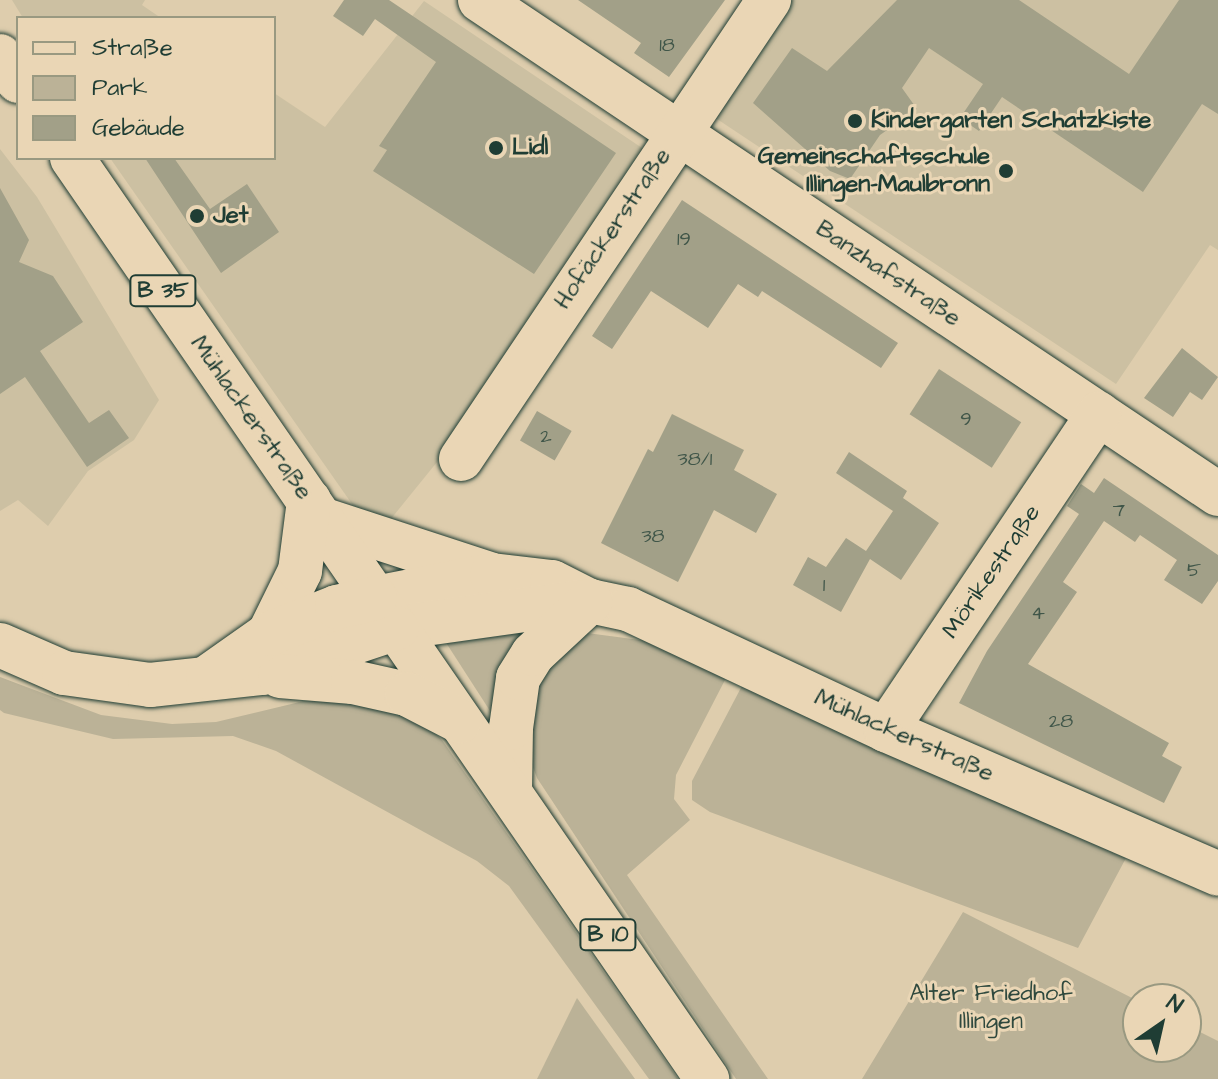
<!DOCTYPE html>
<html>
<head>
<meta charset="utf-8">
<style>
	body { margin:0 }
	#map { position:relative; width:1218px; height:1079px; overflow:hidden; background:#decdad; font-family:"Architects Daughter",sans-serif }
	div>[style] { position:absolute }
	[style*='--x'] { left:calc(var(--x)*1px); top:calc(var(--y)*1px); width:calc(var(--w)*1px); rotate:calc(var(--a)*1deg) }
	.built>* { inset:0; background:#ccc0a2 }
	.green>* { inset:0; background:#bbb297 }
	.building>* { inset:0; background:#a2a088; transform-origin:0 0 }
	.roads { filter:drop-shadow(0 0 2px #1f3d34) drop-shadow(0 0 2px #1f3d34) }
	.minor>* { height:44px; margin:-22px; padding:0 22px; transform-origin:22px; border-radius:22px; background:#ead6b5 }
	.major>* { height:44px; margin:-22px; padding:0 22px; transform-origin:22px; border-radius:22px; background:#ead6b5 }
	.dots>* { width:22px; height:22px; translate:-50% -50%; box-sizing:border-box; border:4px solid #ead6b5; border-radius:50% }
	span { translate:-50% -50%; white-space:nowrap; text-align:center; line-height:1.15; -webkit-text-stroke:6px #ead6b5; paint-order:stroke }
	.number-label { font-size:20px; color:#405649 }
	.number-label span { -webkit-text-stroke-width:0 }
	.shield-label span { padding:2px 6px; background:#ead6b5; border:2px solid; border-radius:6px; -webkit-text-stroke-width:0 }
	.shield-label { font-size:22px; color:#1f3d34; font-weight:700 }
	.poi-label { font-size:24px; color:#1f3d34; font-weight:700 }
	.left { translate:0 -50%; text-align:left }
	.right { translate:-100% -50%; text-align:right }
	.street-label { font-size:24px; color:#1f3d34 }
	.park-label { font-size:24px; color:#2f493e }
	.legend { position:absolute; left:16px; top:16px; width:260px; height:144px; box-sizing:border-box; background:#ead6b5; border:2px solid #999981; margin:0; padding:10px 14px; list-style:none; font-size:24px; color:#1f3d34 }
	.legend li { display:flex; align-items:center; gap:16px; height:40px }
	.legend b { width:40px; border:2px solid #999981 }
	.north { position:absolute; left:1122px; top:983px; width:80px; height:80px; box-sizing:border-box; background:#ead6b5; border:2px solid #999981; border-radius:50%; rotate:34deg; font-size:22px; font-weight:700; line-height:32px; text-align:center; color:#1f3d34 }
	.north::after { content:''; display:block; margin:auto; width:28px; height:36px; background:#1f3d34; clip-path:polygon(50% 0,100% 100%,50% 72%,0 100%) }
</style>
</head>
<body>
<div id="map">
	<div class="built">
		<i style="clip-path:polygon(12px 0,145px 0,142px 5px,161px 18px,23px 18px)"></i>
		<i style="clip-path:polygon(793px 0,1218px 0,1218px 250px,1210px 245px,1116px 384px,711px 115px)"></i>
		<i style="clip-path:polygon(424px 1px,648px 152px,450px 446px,386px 525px,359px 514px,110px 158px,274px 158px,274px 93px,325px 127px)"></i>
		<i style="clip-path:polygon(0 149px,37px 197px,159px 400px,134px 440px,88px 471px,48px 526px,18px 500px,0 511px)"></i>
	</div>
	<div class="green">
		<i style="clip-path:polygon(540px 624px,492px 714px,443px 638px)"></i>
		<i style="clip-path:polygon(587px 633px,655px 642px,726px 678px,676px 775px,674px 799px,690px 820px,627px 875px,768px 1079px,736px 1079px,537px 778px,523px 741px,543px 662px)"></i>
		<i style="clip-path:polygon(0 677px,101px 715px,172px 724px,216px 722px,337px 693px,421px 719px,442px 740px,678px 1079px,649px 1079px,509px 886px,477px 861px,276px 751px,233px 736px,113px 739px,4px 713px,0 710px)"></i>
		<i style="clip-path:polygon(744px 682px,891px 756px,1126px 858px,1078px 948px,710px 812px,692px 800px,692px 781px)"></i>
		<i style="clip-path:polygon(963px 912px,1138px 1001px,1138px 1047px,1186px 1047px,1186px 1025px,1218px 1041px,1218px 1079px,862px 1079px)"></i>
		<i style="clip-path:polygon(577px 998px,635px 1079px,537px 1079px)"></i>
	</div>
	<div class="building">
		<i style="clip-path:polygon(344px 0,389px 0,616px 153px,534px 274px,373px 171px,387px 150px,379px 146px,436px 62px,375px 19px,363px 36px,333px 16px)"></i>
		<i style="clip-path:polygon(578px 0,725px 0,669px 77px,634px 53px,641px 43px)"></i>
		<i style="clip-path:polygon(897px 0,1019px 0,1129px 74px,1179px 0,1218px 0,1218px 114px,1202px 104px,1143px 192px,1002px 97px,979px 131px,960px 118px,983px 84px,929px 48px,902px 88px,917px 109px,880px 135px,850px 179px,830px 171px,753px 103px,792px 48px,827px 71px)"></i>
		<i style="clip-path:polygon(145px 158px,174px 158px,210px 209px,247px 184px,279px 232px,221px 273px)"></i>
		<i style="clip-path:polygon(0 188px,29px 240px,19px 262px,53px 276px,83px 322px,40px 351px,89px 423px,109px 410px,129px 438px,87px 467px,25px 377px,0 394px)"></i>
		<i style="clip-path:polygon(682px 200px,898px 343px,881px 368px,762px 291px,758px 297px,738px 284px,708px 328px,651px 291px,612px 349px,592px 336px)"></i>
		<i style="clip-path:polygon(1182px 348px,1218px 377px,1202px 400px,1190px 392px,1173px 417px,1144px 398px)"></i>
		<i style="left:939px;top:369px;width:98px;height:54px;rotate:33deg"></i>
		<i style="left:537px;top:411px;width:40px;height:34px;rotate:30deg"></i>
		<i style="clip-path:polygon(672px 414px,744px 450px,734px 470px,777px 494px,756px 533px,714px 510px,678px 582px,601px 543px,648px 449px,653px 452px)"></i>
		<i style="clip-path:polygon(849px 452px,907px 491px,903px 498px,939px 523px,901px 580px,870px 559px,841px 612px,793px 585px,808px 557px,826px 567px,846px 538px,866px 551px,893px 511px,836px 473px)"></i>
		<i style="clip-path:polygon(1104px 478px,1218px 555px,1218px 581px,1202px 604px,1164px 580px,1177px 560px,1140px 535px,1135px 542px,1104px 521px,1063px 582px,1077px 592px,1028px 664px,1169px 743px,1162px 756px,1182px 767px,1164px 803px,959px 703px,987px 651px,1079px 514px,1067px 506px,1081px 484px,1094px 493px)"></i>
	</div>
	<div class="roads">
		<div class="minor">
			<i style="--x:480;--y:0;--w:888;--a:33.8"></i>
			<i style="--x:461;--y:459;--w:553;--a:-56.14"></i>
			<i style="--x:321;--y:519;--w:177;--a:18.1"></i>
			<i style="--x:375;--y:598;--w:119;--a:-11.1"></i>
			<i style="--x:492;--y:575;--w:60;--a:6.7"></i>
			<i style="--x:552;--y:582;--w:42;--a:26.6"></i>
			<i style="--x:590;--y:601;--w:39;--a:12"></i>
			<i style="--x:628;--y:609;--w:285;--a:25.1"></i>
			<i style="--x:886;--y:730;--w:362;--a:23.4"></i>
			<i style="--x:397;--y:628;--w:195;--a:-8"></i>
			<i style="--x:886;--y:730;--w:381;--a:-56.1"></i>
			<i style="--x:510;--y:791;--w:63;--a:-89.1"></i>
			<i style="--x:511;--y:728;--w:50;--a:-82"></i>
			<i style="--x:518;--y:678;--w:28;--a:-58"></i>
			<i style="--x:533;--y:654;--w:78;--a:-42.9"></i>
		</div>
		<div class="major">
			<i style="--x:0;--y:56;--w:31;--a:54"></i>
			<i style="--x:72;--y:158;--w:1119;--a:55.41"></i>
			<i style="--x:269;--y:634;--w:70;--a:-63.8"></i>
			<i style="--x:300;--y:571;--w:71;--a:-82.7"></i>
			<i style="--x:0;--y:645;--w:70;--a:23.6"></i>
			<i style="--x:64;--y:673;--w:87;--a:7.9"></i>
			<i style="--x:150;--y:685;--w:113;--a:-6.1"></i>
			<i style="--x:262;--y:673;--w:142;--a:-18.4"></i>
			<i style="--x:280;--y:676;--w:73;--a:4.7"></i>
			<i style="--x:353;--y:682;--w:55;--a:12.5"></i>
			<i style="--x:407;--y:694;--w:59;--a:27.4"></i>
			<i style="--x:208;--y:677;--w:75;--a:-35.2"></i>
			<i style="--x:269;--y:634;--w:73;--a:-21.7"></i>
			<i style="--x:337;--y:607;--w:39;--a:-13"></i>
		</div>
	</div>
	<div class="dots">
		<i style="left:855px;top:121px;background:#1f3d34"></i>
		<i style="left:496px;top:148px;background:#1f3d34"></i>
		<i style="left:1006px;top:171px;background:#1f3d34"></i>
		<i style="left:197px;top:216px;background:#1f3d34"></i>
	</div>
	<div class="number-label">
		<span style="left:667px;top:45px">18</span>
		<span style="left:684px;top:239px">19</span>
		<span style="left:966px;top:419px">9</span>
		<span style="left:546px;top:436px">2</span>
		<span style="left:695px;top:459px">38/1</span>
		<span style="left:1119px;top:510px">7</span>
		<span style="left:653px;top:536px">38</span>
		<span style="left:1194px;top:570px">5</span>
		<span style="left:824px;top:585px">1</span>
		<span style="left:1038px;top:613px">4</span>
		<span style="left:1061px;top:721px">28</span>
	</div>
	<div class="shield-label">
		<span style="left:163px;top:291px">B 35</span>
		<span style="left:608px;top:935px">B 10</span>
	</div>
	<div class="poi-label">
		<span class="left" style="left:871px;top:121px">Kindergarten Schatzkiste</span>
		<span class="left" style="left:512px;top:148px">Lidl</span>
		<span class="right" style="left:990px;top:171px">Gemeinschaftsschule<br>Illingen-Maulbronn</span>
		<span class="left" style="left:213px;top:216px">Jet</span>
	</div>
	<div class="street-label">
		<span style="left:613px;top:229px;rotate:-56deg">Hofäckerstraße</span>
		<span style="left:888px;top:274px;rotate:34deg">Banzhafstraße</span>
		<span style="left:251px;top:418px;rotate:55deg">Mühlackerstraße</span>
		<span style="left:992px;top:572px;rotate:-56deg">Mörikestraße</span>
		<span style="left:904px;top:736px;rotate:24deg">Mühlackerstraße</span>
	</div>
	<div class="park-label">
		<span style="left:991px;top:1008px">Alter Friedhof<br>Illingen</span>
	</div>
	<ul class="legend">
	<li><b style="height:10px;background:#ead6b5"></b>Straße</li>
	<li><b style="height:22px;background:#bbb297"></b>Park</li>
	<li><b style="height:22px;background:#a2a088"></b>Gebäude</li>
	</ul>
	<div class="north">N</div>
</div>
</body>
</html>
